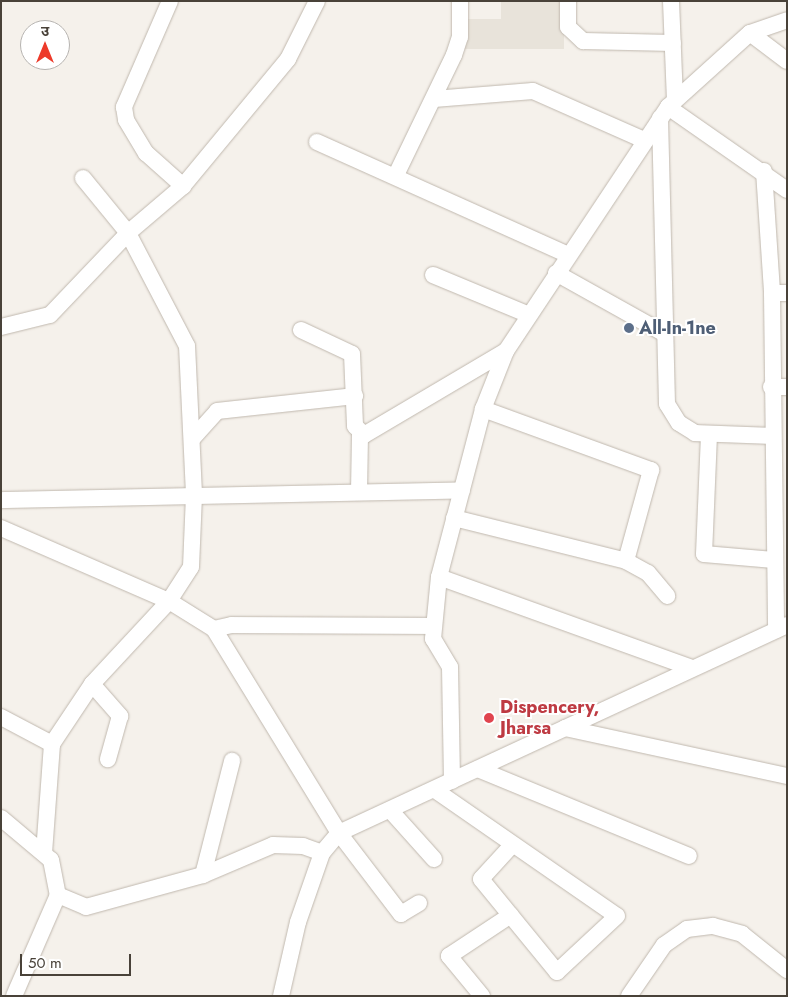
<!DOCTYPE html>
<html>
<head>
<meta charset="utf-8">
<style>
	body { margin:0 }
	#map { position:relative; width:788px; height:997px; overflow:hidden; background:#f5f1eb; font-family:Jost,"Noto Sans Devanagari",sans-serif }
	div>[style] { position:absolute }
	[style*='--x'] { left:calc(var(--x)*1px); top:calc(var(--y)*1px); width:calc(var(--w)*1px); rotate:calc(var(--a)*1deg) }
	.residential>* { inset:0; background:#e8e3da }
	.roads { filter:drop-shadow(0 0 1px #c0b8ae) drop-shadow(0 0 1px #c0b8ae) }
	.minor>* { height:16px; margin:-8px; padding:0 8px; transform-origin:8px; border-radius:8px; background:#fff }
	.dots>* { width:14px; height:14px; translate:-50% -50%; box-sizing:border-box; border:2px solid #fff; border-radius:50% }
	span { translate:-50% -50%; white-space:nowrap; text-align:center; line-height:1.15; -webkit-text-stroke:4px #fff; paint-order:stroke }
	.service-label { font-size:18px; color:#4e5e75; font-weight:700 }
	.left { translate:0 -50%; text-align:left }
	.health-label { font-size:18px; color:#be3a42; font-weight:700 }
	.frame { position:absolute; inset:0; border:2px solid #494239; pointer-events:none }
	.north { position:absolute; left:20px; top:20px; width:50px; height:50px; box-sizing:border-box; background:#fff; border:1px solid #b6b3b0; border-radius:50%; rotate:0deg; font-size:14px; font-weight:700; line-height:20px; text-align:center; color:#494239 }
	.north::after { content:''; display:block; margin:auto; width:18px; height:22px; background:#ed3a2a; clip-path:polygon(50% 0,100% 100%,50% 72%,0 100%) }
	.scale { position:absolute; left:20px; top:954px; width:111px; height:22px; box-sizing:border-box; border:2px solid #494239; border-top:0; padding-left:6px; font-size:15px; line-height:18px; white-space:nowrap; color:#494239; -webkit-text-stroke:4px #fff; paint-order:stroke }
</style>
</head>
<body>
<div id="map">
	<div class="residential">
		<i style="clip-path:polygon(501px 1px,564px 1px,564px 49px,463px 49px,462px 19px,501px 19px)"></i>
	</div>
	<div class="roads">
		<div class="minor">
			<i style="--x:170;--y:1;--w:116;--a:113.5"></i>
			<i style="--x:124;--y:107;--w:13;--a:81"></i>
			<i style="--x:126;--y:120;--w:39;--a:59"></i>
			<i style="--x:146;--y:153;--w:50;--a:41.7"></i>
			<i style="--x:568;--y:1;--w:26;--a:90"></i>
			<i style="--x:568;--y:27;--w:21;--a:43"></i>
			<i style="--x:583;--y:41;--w:90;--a:1.3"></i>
			<i style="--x:671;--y:1;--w:99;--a:87.7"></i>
			<i style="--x:750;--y:33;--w:46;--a:37.1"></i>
			<i style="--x:434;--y:99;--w:99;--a:-4.6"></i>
			<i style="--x:533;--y:91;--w:121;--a:23.8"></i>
			<i style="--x:668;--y:107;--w:145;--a:34.9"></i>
			<i style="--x:660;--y:118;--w:286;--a:88.6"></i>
			<i style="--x:667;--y:404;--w:22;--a:58"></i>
			<i style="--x:679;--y:423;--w:19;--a:32"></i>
			<i style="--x:695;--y:433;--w:77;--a:2.2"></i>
			<i style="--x:317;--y:142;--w:275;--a:24.2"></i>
			<i style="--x:764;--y:171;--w:122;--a:86.2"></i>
			<i style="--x:772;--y:293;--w:337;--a:89.3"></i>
			<i style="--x:396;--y:175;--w:133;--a:-64.2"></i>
			<i style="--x:454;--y:55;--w:19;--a:-72"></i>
			<i style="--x:460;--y:37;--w:36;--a:-90"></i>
			<i style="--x:556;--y:273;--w:125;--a:29.2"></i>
			<i style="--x:433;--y:275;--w:104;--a:22.6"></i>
			<i style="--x:772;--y:293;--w:15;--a:0"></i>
			<i style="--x:1;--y:327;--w:50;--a:-13.8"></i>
			<i style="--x:50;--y:315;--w:113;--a:-46.4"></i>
			<i style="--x:128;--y:233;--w:72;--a:-40.5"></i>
			<i style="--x:183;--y:186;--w:165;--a:-50.4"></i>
			<i style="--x:288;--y:59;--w:65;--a:-63.4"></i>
			<i style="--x:301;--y:330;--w:56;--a:25.2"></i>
			<i style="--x:352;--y:354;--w:72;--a:87.6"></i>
			<i style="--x:355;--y:426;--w:13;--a:45"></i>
			<i style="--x:364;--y:435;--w:165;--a:-30.6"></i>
			<i style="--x:771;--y:387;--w:16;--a:0"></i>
			<i style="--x:483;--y:409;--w:179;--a:20"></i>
			<i style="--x:651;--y:470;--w:94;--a:105.4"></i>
			<i style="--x:709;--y:435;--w:119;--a:92.4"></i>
			<i style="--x:704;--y:554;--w:70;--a:4.9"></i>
			<i style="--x:193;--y:438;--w:36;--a:-48"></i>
			<i style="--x:217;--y:411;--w:139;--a:-6.2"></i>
			<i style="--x:359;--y:492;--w:59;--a:-89"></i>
			<i style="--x:1;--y:500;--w:461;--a:-1.2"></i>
			<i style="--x:454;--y:518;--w:177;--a:14"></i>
			<i style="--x:626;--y:561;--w:25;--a:29"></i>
			<i style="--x:648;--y:573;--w:30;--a:50"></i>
			<i style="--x:1;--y:528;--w:183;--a:23.5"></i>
			<i style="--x:169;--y:601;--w:53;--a:31.9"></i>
			<i style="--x:214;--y:629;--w:239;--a:58.5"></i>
			<i style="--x:339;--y:833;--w:102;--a:52.6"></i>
			<i style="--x:401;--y:914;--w:21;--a:-31"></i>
			<i style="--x:439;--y:577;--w:269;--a:19.8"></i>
			<i style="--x:214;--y:629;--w:18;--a:-13"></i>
			<i style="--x:232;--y:625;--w:201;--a:0.3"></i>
			<i style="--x:92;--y:684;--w:43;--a:48.8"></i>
			<i style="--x:120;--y:716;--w:45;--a:105.6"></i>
			<i style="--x:1;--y:717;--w:58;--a:27.9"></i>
			<i style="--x:565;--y:728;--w:227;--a:12.2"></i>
			<i style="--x:478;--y:769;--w:228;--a:22.4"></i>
			<i style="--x:452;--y:781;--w:114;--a:-91"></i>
			<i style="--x:450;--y:667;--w:33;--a:-121"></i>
			<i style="--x:433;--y:639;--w:62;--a:-84.5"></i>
			<i style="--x:439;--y:577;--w:174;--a:-75.3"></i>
			<i style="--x:483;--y:409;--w:62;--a:-68.4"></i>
			<i style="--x:506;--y:351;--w:293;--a:-56.4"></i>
			<i style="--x:668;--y:107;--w:110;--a:-42.1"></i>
			<i style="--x:750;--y:33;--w:39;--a:-19"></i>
			<i style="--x:435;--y:790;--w:221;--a:34.7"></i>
			<i style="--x:617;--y:916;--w:82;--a:137"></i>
			<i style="--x:557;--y:972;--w:120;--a:-129.3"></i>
			<i style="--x:481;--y:879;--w:46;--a:-47.6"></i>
			<i style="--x:390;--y:810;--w:66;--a:48.1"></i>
			<i style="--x:1;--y:818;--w:65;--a:40"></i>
			<i style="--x:51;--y:860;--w:36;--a:79"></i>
			<i style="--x:58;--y:895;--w:30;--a:23"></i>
			<i style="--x:86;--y:907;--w:121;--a:-15.3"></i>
			<i style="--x:203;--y:875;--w:76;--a:-23.2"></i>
			<i style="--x:273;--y:845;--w:30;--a:2"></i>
			<i style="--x:303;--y:846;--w:20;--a:20"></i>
			<i style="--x:44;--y:853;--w:109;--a:-85.8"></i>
			<i style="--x:52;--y:744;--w:72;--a:-56.3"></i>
			<i style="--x:92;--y:684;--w:113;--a:-47.1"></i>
			<i style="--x:169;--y:601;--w:40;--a:-57.1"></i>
			<i style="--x:191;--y:567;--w:73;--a:-87.6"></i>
			<i style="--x:194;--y:494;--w:148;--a:-92.7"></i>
			<i style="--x:187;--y:346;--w:127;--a:-117.6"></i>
			<i style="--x:128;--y:233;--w:71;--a:-129.3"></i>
			<i style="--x:203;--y:875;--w:118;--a:-75.7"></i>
			<i style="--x:14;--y:996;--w:110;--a:-66.5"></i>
			<i style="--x:281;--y:996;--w:76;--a:-77.1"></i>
			<i style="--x:298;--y:922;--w:73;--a:-70.8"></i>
			<i style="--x:322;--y:853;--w:26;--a:-50"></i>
			<i style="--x:339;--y:833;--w:494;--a:-24.9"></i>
			<i style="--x:482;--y:996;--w:52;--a:-129.5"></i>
			<i style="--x:449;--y:956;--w:74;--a:-33.5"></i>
			<i style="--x:629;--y:996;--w:62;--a:-55.5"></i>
			<i style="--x:664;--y:945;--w:28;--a:-35"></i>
			<i style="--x:687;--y:929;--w:26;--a:-7"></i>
			<i style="--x:713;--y:926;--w:30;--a:15"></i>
			<i style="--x:742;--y:934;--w:58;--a:38.7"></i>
		</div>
	</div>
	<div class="dots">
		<i style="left:629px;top:328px;background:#5c6f8a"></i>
		<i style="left:489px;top:718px;background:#e0444e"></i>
	</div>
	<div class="service-label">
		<span class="left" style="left:639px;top:328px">All-In-1ne</span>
	</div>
	<div class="health-label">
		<span class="left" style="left:500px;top:718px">Dispencery,<br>Jharsa</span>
	</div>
	<div class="frame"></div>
	<div class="north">उ</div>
	<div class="scale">50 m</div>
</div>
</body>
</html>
